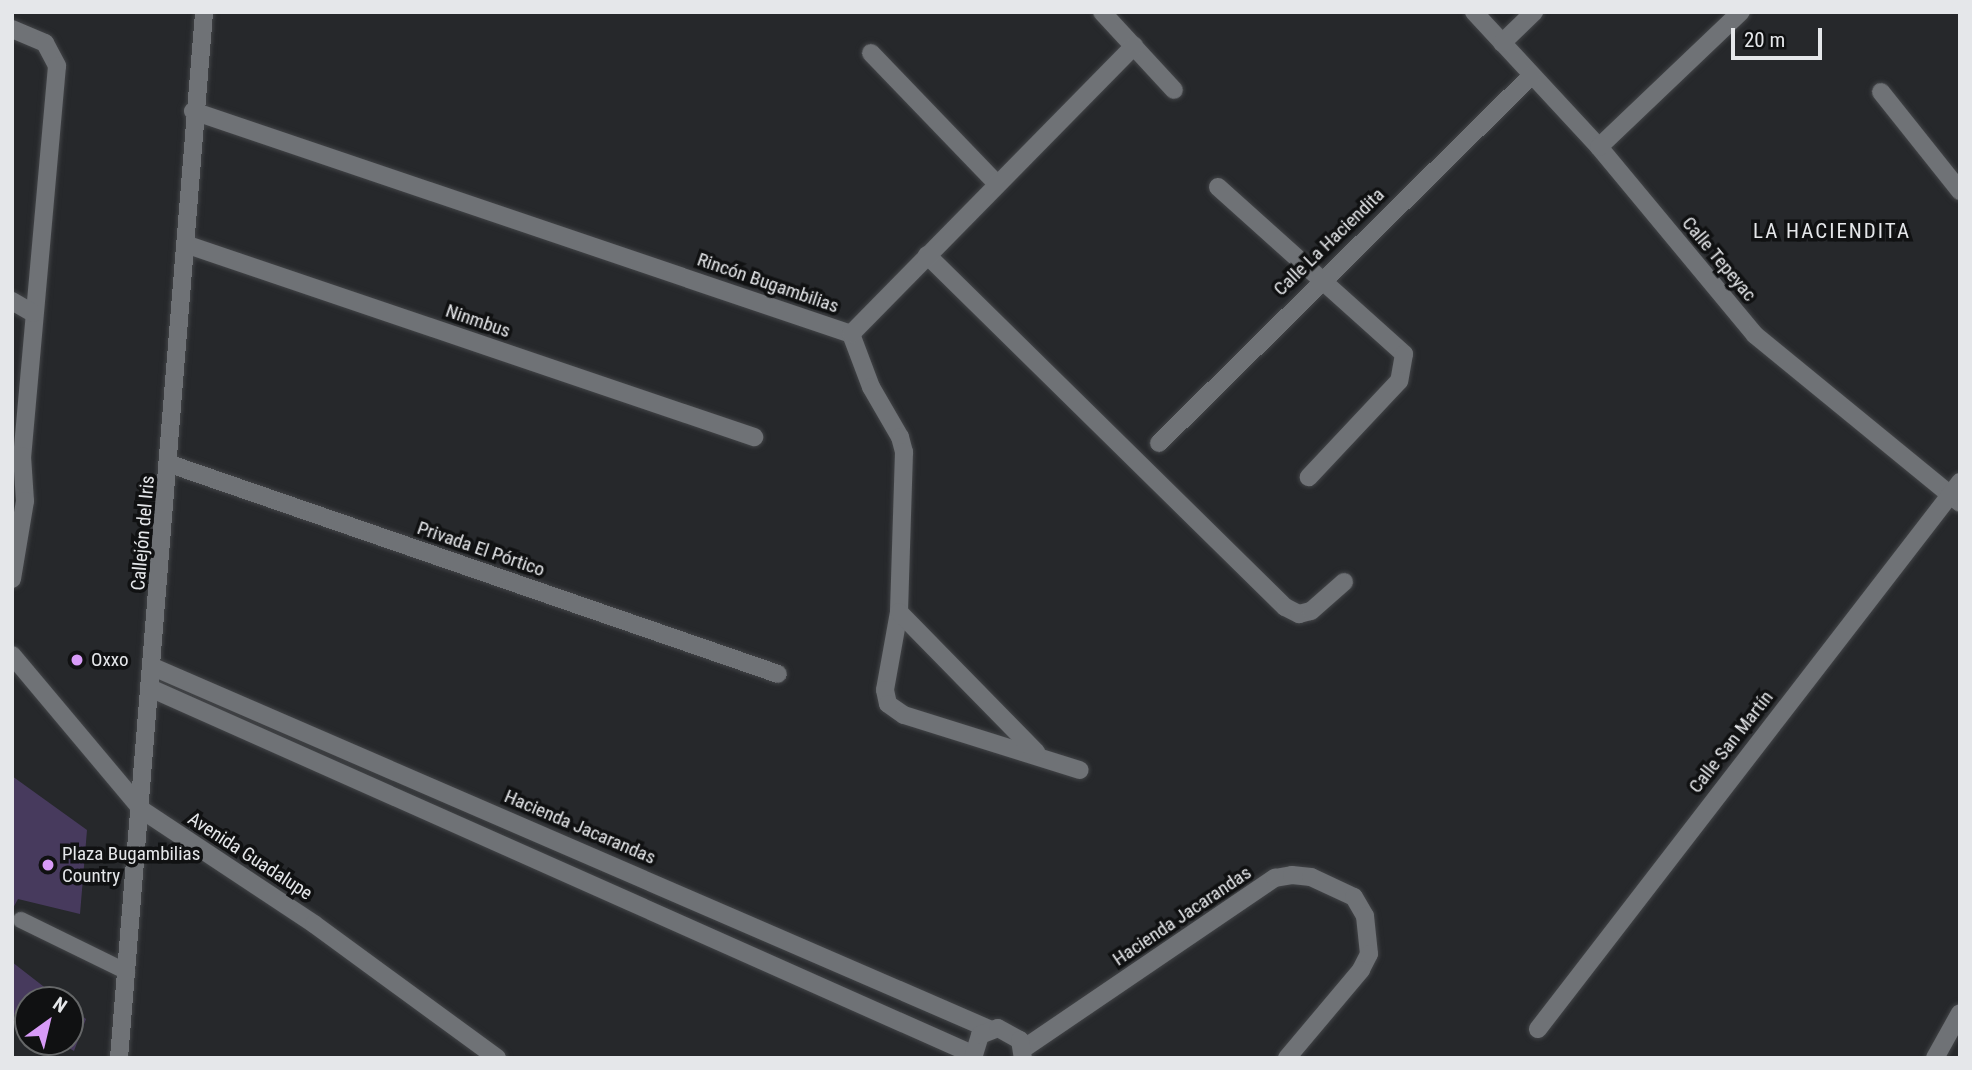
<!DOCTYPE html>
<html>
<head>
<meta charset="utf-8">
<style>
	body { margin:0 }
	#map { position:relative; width:1972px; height:1070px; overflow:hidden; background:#26282b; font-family:"Roboto Condensed",sans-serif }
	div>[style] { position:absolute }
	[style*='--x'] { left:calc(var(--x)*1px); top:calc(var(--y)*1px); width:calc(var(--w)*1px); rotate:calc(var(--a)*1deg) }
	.building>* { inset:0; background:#473a5d }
	.roads { filter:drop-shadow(0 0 2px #424447) drop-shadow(0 0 2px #424447) }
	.service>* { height:16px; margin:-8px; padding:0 8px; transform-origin:8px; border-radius:8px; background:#6f7276 }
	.minor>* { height:18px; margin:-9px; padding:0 9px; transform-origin:9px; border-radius:9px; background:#6f7276 }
	.tertiary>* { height:18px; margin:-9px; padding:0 9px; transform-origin:9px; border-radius:9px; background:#6f7276 }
	.dots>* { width:19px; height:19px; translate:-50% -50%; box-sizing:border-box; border:4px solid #101112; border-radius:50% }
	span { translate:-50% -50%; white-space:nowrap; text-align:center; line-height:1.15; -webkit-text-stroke:7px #101112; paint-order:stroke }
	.street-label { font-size:19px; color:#e5e7ea }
	.poi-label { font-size:19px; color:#e5e7ea }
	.left { translate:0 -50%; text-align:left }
	.neighbourhood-label { font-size:21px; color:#e5e7ea; letter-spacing:2px }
	.frame { position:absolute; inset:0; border:14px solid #e5e7ea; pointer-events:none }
	.north { position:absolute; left:14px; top:986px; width:70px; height:70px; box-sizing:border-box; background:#101112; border:2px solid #656768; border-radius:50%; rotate:34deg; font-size:19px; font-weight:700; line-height:28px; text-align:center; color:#e5e7ea }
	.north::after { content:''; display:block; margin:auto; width:24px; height:32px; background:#d89bf8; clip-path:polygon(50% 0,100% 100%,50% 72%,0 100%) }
	.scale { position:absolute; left:1731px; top:28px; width:91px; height:32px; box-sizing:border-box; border:4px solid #e5e7ea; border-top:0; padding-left:9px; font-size:21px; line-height:24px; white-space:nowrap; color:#e5e7ea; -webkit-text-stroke:5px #101112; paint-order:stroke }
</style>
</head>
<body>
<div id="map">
	<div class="building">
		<i style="clip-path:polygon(12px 776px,87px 830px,80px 914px,18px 899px,12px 910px)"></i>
		<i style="clip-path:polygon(12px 962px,61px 1000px,28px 1000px,28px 1023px,12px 1013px)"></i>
		<i style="clip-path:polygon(70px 1007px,86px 1019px,74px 1051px,59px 1042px,70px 1042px)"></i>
	</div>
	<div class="roads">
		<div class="service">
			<i style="--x:21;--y:920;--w:118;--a:26.1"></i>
		</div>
		<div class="minor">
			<i style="--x:1102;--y:12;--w:106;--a:47.3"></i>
			<i style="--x:1474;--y:12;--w:184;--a:47.2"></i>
			<i style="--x:1599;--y:147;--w:244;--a:50.3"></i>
			<i style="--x:1755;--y:335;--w:265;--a:39.3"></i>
			<i style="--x:12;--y:29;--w:36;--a:23"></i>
			<i style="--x:45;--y:43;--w:26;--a:62"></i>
			<i style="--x:57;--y:66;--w:392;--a:95.1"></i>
			<i style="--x:22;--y:456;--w:45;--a:86.2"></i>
			<i style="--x:25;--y:501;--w:79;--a:99.5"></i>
			<i style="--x:1502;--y:43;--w:45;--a:-44.1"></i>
			<i style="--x:871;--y:53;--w:182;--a:46.1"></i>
			<i style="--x:1881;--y:92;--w:127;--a:51.4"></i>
			<i style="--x:193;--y:111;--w:695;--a:18.72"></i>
			<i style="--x:1599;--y:147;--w:196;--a:-43.6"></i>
			<i style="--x:1218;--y:187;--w:250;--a:41.9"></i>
			<i style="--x:1404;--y:354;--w:27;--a:100"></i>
			<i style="--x:1399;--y:381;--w:132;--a:133.2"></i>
			<i style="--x:188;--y:245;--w:598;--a:18.74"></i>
			<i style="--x:927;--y:255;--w:502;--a:44.52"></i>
			<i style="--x:1285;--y:607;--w:16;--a:27"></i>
			<i style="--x:1299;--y:614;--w:12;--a:-14"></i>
			<i style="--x:1311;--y:611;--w:44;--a:-41.3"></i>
			<i style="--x:12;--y:301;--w:24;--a:30"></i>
			<i style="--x:851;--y:334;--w:57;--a:69.3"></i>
			<i style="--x:871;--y:387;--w:58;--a:59.9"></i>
			<i style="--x:900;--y:437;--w:16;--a:75"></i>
			<i style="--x:904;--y:452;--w:160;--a:91.8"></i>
			<i style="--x:899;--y:612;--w:79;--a:100.2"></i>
			<i style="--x:885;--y:690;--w:14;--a:78"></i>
			<i style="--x:888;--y:704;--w:19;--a:35"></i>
			<i style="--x:904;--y:715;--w:184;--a:17.4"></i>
			<i style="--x:851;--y:334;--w:404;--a:-45.5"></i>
			<i style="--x:1159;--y:443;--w:524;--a:-44.61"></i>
			<i style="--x:170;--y:464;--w:643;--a:19.05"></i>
			<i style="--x:899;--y:612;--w:196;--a:45.6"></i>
			<i style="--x:12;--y:655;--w:202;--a:50"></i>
			<i style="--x:142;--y:810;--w:206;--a:33.5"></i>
			<i style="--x:314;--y:924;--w:227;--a:36.2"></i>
			<i style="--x:153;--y:667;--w:911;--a:23.41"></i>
			<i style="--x:150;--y:688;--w:900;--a:24"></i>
			<i style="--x:1538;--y:1029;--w:691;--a:-52.35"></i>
			<i style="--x:1023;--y:1049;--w:305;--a:-34.2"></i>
			<i style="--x:1275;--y:878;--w:17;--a:-10"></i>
			<i style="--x:1292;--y:875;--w:19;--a:6"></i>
			<i style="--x:1311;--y:877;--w:47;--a:24.9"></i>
			<i style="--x:1354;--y:897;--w:22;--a:60"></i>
			<i style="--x:1365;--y:916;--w:38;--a:84"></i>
			<i style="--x:1369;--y:954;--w:18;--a:117"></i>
			<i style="--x:1361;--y:970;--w:115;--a:130.1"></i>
			<i style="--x:973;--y:1058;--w:24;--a:-73"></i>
			<i style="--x:980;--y:1035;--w:19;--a:-21"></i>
			<i style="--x:998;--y:1028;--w:25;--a:29"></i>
			<i style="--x:1020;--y:1040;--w:18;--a:81"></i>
			<i style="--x:1935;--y:1058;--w:51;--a:-60.9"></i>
		</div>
		<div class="tertiary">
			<i style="--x:119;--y:1058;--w:1049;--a:-85.35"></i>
		</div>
	</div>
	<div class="dots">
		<i style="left:77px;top:660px;background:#d89bf8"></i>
		<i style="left:48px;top:865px;background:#d89bf8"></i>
	</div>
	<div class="street-label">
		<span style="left:1329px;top:242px;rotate:-44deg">Calle La Haciendita</span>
		<span style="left:1719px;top:259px;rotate:50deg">Calle Tepeyac</span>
		<span style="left:768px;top:283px;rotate:19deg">Rincón Bugambilias</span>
		<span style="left:478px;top:321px;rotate:19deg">Ninmbus</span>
		<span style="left:143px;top:533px;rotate:-85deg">Callejón del Iris</span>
		<span style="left:481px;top:549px;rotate:19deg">Privada El Pórtico</span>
		<span style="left:1731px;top:742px;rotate:-52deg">Calle San Martín</span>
		<span style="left:580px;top:827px;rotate:23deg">Hacienda Jacarandas</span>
		<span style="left:250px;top:856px;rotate:33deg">Avenida Guadalupe</span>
		<span style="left:1182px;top:916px;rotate:-34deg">Hacienda Jacarandas</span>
	</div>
	<div class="poi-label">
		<span class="left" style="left:91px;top:660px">Oxxo</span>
		<span class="left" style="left:62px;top:865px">Plaza Bugambilias<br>Country</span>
	</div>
	<div class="neighbourhood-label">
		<span style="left:1832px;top:231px">LA HACIENDITA</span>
	</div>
	<div class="frame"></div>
	<div class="north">N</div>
	<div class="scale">20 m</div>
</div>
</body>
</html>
